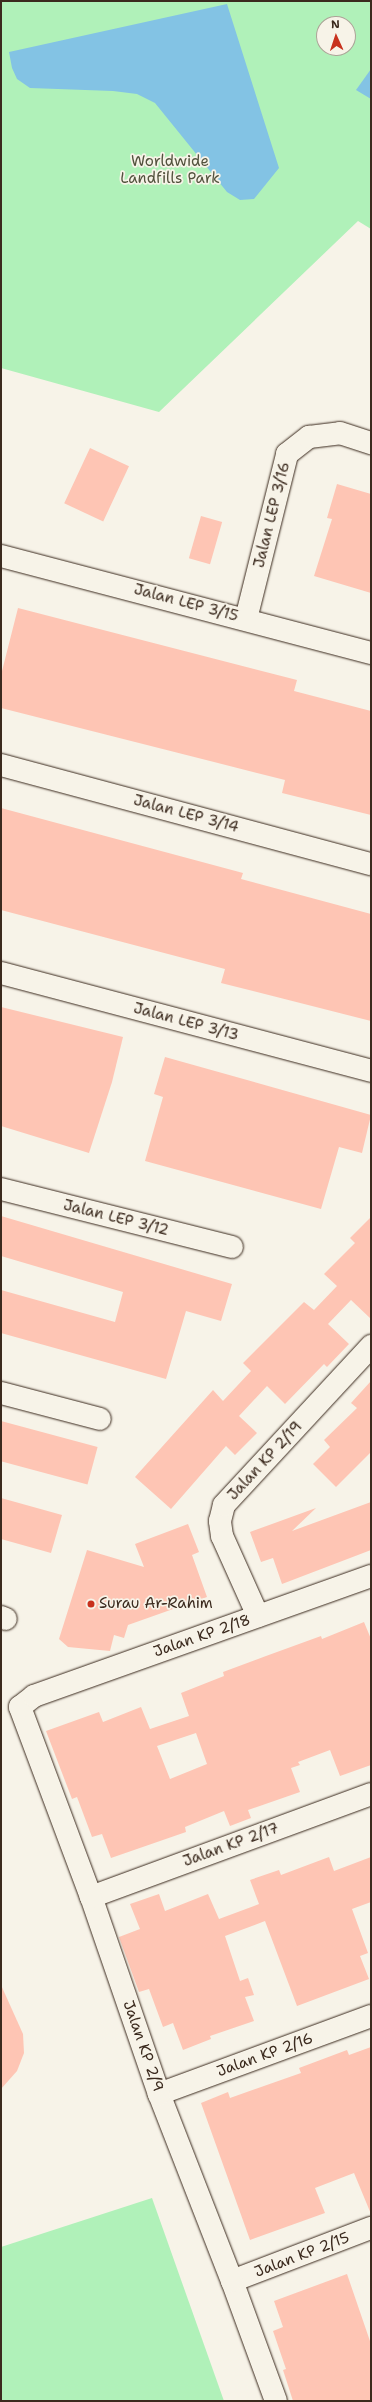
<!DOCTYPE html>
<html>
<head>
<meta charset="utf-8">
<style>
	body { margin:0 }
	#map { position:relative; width:372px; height:2402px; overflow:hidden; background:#f7f3e8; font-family:"Shantell Sans",sans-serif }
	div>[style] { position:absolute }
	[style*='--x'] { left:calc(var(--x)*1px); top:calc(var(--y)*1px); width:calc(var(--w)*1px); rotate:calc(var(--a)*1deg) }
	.green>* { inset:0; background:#b0f1b9 }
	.water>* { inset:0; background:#83c3e4 }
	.building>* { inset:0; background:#fec5b4; transform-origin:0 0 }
	.roads { filter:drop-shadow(0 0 1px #3b2a1e) drop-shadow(0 0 1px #3b2a1e) }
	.minor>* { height:22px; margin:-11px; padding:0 11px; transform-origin:11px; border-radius:11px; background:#f7f3e8 }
	.dots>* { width:11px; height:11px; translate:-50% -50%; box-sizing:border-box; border:2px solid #f7f3e8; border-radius:50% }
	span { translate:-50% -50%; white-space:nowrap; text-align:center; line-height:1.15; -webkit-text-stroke:3.5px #f7f3e8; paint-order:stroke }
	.park-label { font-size:15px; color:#52523d }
	.street-label { font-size:15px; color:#3b2a1e }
	.poi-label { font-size:15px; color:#3b2a1e }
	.left { translate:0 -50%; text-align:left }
	.frame { position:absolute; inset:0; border:2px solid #3b2a1e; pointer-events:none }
	.north { position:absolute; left:316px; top:16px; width:40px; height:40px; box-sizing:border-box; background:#f7f3e8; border:1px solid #aca397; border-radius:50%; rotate:357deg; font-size:11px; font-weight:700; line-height:16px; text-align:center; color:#3b2a1e }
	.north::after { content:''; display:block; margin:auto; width:14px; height:18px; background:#c8321e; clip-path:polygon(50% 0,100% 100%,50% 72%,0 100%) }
</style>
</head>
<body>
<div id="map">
	<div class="green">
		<i style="clip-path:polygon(evenodd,1px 1px,371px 1px,371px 229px,358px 221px,159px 412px,1px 368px,1px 1px,324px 24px,348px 24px,348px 48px,324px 48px,324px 24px)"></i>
		<i style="clip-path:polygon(152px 2198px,224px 2401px,1px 2401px,1px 2247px)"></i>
	</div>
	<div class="water">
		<i style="clip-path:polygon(227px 4px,279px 168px,254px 199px,240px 200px,227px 192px,155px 103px,137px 94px,113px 91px,30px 88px,17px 79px,12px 68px,9px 52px)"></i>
		<i style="clip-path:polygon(371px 69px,371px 99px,356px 90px)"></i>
	</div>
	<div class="building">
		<i style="left:90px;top:448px;width:43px;height:61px;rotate:25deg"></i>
		<i style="clip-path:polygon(337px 484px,371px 494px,371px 593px,314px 576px,332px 519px,327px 518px)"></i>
		<i style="left:201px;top:516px;width:22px;height:44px;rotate:16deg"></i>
		<i style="clip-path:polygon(18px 608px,297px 680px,294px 691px,371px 711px,371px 815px,282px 793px,285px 780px,1px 708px,1px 675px)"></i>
		<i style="clip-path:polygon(1px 808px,243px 873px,241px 879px,371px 914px,371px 1021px,221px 983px,225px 969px,1px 910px)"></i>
		<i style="clip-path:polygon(1px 1007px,123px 1037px,112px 1082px,89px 1153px,1px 1126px)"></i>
		<i style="clip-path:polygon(165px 1057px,371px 1115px,362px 1153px,339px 1147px,321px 1209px,145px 1161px,163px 1097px,154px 1094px)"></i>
		<i style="clip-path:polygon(1px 1216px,232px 1284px,221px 1321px,186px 1311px,166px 1379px,1px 1333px,1px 1290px,115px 1322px,123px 1292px,1px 1256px)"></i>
		<i style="clip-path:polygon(371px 1217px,371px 1319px,351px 1300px,328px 1324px,349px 1344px,327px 1367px,324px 1364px,285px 1404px,267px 1386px,239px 1416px,257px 1433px,235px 1455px,226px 1446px,171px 1509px,135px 1477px,213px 1390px,223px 1401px,251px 1371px,243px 1363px,304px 1302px,314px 1310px,337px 1286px,324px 1274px,355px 1243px,350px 1238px)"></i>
		<i style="clip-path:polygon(371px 1381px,371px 1452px,336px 1487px,313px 1464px,330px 1447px,324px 1440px,357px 1408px,351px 1403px)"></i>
		<i style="left:1px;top:1421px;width:100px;height:39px;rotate:15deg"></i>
		<i style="clip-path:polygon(1px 1498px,62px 1515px,51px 1553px,1px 1539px)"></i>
		<i style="clip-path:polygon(371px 1502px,371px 1550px,282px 1584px,273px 1558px,261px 1562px,250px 1532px,316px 1508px,292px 1531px)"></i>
		<i style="clip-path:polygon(188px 1524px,199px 1552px,192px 1555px,207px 1597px,128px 1625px,124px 1638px,114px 1635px,110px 1651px,68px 1647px,59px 1639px,87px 1550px,144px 1567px,135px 1544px)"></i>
		<i style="clip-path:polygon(evenodd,364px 1622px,371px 1639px,371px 1765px,340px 1776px,330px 1750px,298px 1762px,300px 1765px,291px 1768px,300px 1792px,248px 1810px,251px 1818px,230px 1826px,224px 1811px,185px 1827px,186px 1832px,111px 1858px,102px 1834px,92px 1837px,77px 1797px,72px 1799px,46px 1731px,99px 1712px,103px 1722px,141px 1707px,150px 1729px,189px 1716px,181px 1693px,224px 1676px,223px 1672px,266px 1656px,321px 1636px,322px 1639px,364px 1622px,196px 1733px,207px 1764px,170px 1779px,157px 1746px,196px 1733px)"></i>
		<i style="clip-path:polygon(329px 1857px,334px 1871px,371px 1857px,371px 1902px,352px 1909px,368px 1953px,360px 1956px,369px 1979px,297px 2006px,265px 1921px,225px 1936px,240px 1981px,248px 1978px,254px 1995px,245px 1997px,254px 2021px,210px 2036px,211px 2039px,183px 2050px,173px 2023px,163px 2027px,149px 1989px,139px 1992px,119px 1937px,140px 1929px,130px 1904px,159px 1894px,165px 1911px,208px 1894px,219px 1919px,259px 1904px,250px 1880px,279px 1870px,281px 1875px)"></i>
		<i style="clip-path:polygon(1px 1985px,23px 2034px,24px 2053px,17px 2071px,1px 2089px)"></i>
		<i style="clip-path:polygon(371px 2047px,371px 2214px,354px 2173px,315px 2188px,325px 2213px,250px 2240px,201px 2103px,228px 2092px,230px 2098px,301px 2073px,299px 2068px,347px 2050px,349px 2055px)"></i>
		<i style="clip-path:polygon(347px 2274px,371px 2344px,371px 2401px,293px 2401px,283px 2370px,286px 2369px,273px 2331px,283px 2327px,274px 2301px)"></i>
	</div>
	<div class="roads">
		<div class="minor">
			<i style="--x:1;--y:556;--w:383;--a:14.7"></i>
			<i style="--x:246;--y:619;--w:170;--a:-76"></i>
			<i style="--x:287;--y:454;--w:28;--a:-38"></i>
			<i style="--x:309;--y:437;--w:31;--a:-7"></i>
			<i style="--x:340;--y:433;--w:33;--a:18"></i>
			<i style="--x:1;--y:765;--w:383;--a:15"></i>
			<i style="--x:1;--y:973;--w:383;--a:14.8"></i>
			<i style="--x:1;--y:1189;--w:238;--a:14.1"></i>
			<i style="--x:1;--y:1393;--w:102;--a:14.7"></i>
			<i style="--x:258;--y:1616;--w:88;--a:-114.2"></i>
			<i style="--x:222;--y:1536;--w:15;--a:-98"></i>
			<i style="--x:220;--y:1521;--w:16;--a:-76"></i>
			<i style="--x:224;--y:1505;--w:217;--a:-47.2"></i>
			<i style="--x:1;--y:1617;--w:5;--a:22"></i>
			<i style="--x:91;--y:1897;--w:298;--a:-20.2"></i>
			<i style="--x:159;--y:2094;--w:226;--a:-20.2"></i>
			<i style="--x:232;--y:2281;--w:149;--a:-20.9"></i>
			<i style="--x:276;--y:2401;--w:128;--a:-110.1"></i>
			<i style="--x:232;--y:2281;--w:201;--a:-111.3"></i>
			<i style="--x:159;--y:2094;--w:208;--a:-109"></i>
			<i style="--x:91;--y:1897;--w:203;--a:-110.5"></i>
			<i style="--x:20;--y:1707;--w:18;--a:-38"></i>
			<i style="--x:34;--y:1696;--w:358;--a:-19.6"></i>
		</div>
	</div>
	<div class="dots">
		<i style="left:91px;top:1604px;background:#c8321e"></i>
	</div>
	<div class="park-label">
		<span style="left:170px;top:170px">Worldwide<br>Landfills Park</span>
	</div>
	<div class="street-label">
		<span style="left:272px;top:515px;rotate:-76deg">Jalan LEP 3/16</span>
		<span style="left:186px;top:603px;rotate:15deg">Jalan LEP 3/15</span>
		<span style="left:186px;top:814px;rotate:15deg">Jalan LEP 3/14</span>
		<span style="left:186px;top:1022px;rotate:15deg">Jalan LEP 3/13</span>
		<span style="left:116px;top:1218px;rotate:14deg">Jalan LEP 3/12</span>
		<span style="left:265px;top:1461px;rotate:-47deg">Jalan KP 2/19</span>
		<span style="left:202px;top:1636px;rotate:-19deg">Jalan KP 2/18</span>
		<span style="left:231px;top:1845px;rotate:-20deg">Jalan KP 2/17</span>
		<span style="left:143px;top:2046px;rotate:71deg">Jalan KP 2/9</span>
		<span style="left:265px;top:2055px;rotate:-20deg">Jalan KP 2/16</span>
		<span style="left:302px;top:2255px;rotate:-21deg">Jalan KP 2/15</span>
	</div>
	<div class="poi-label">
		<span class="left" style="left:99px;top:1604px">Surau Ar-Rahim</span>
	</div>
	<div class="frame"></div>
	<div class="north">N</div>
</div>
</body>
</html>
